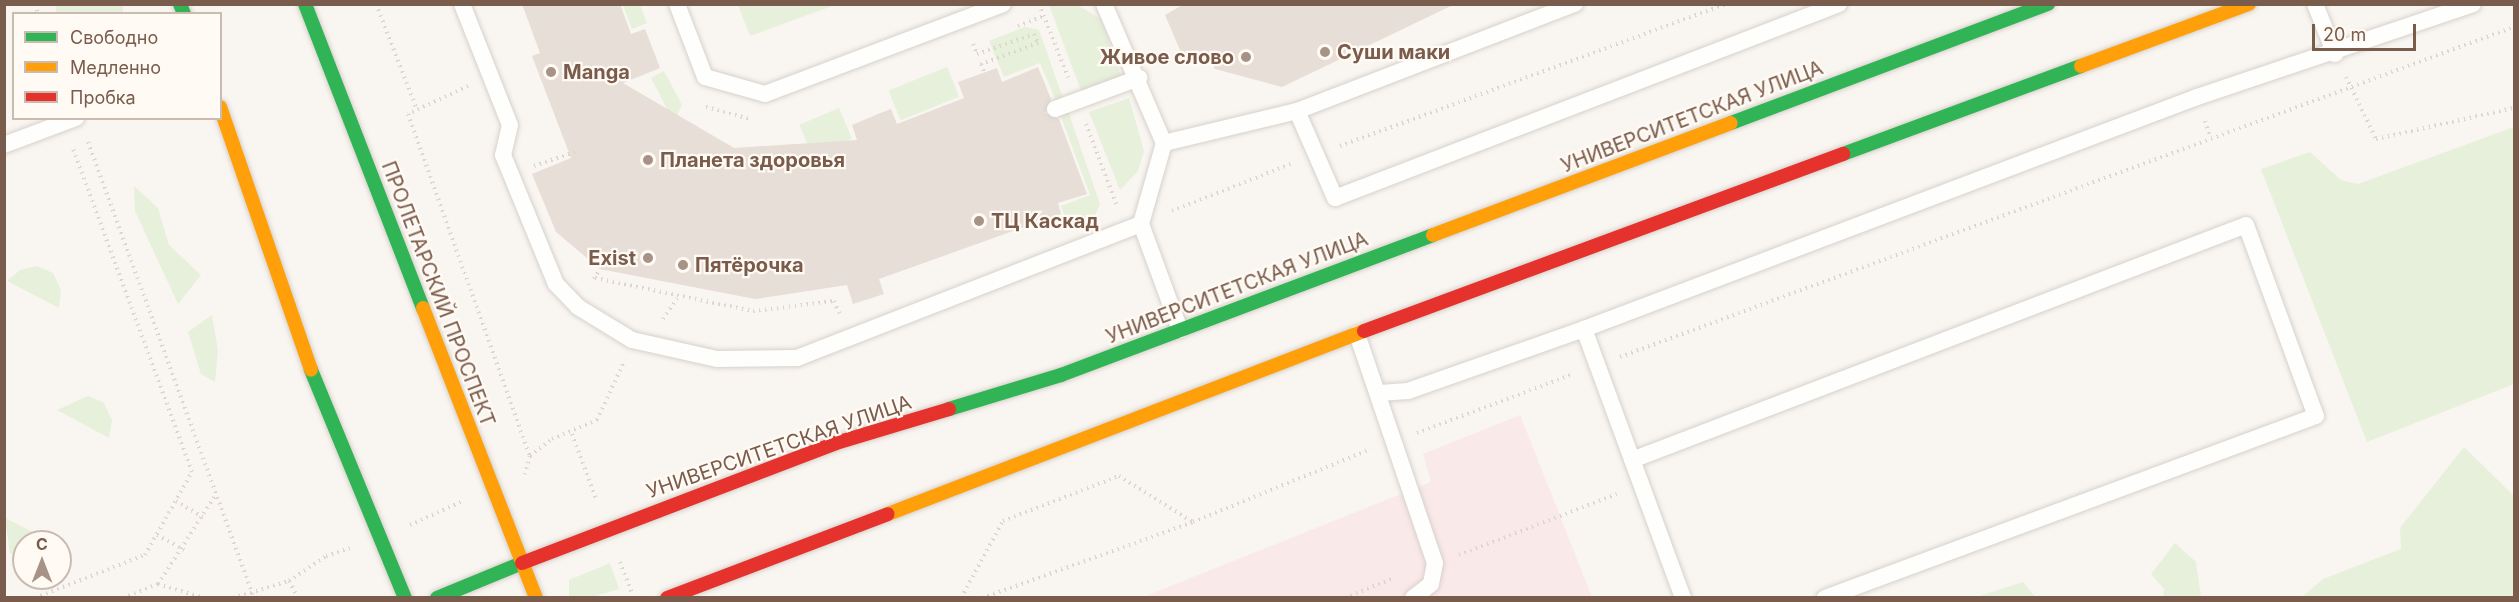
<!DOCTYPE html>
<html>
<head>
<meta charset="utf-8">
<style>
	body { margin:0 }
	#map { position:relative; width:2519px; height:602px; overflow:hidden; background:#f9f5f0; font-family:Inter,sans-serif }
	div>[style] { position:absolute }
	[style*='--x'] { left:calc(var(--x)*1px); top:calc(var(--y)*1px); width:calc(var(--w)*1px); rotate:calc(var(--a)*1deg) }
	.medical>* { inset:0; background:#fae9e9 }
	.green>* { inset:0; background:#e7f0db; transform-origin:0 0 }
	.building>* { inset:0; background:#e6ded7 }
	.path>* { height:4px; margin-top:-2px; transform-origin:0; background:repeating-linear-gradient(90deg,#dcd5d0 0 1.5px,transparent 0 6px) }
	.roads { filter:drop-shadow(0 0 2px #d7d1cb) drop-shadow(0 0 2px #d7d1cb) }
	.lane>* { height:16px; margin:-8px; padding:0 8px; transform-origin:8px; border-radius:8px; background:#fefefd }
	.fast>* { height:14px; margin:-7px; padding:0 7px; transform-origin:7px; border-radius:7px; background:#30b455 }
	.slow>* { height:14px; margin:-7px; padding:0 7px; transform-origin:7px; border-radius:7px; background:#ff9f0a }
	.jam>* { height:14px; margin:-7px; padding:0 7px; transform-origin:7px; border-radius:7px; background:#e5322d }
	.dots>* { width:16px; height:16px; translate:-50% -50%; box-sizing:border-box; border:3px solid #fffaf3; border-radius:50% }
	span { translate:-50% -50%; white-space:nowrap; text-align:center; line-height:1.15; -webkit-text-stroke:4.5px #fffaf3; paint-order:stroke }
	.poi-label { font-size:20px; color:#7a5c4d; font-weight:700 }
	.left { translate:0 -50%; text-align:left }
	.right { translate:-100% -50%; text-align:right }
	.street-label { font-size:20px; color:#7a5c4d }
	.frame { position:absolute; inset:0; border:6px solid #7a5c4d; pointer-events:none }
	.legend { position:absolute; left:12px; top:12px; width:210px; height:108px; box-sizing:border-box; background:#fffaf3; border:2px solid #cabbb1; margin:0; padding:8px 10px; list-style:none; font-size:18px; color:#7a5c4d }
	.legend li { display:flex; align-items:center; gap:12px; height:30px }
	.legend b { width:30px; border:2px solid #cabbb1 }
	.north { position:absolute; left:12px; top:530px; width:60px; height:60px; box-sizing:border-box; background:#fffaf3; border:2px solid #cabbb1; border-radius:50%; rotate:0deg; font-size:16px; font-weight:700; line-height:24px; text-align:center; color:#7a5c4d }
	.north::after { content:''; display:block; margin:auto; width:21px; height:27px; background:#a69286; clip-path:polygon(50% 0,100% 100%,50% 72%,0 100%) }
	.scale { position:absolute; left:2312px; top:24px; width:104px; height:27px; box-sizing:border-box; border:3px solid #7a5c4d; border-top:0; padding-left:8px; font-size:18px; line-height:21px; white-space:nowrap; color:#7a5c4d; -webkit-text-stroke:4px #fffaf3; paint-order:stroke }
</style>
</head>
<body>
<div id="map">
	<div class="medical">
		<i style="clip-path:polygon(1520px 415px,1592px 597px,1141px 598px,1431px 482px,1423px 454px)"></i>
	</div>
	<div class="green">
		<i style="left:56px;top:5px;width:67px;height:9px"></i>
		<i style="clip-path:polygon(623px 5px,640px 5px,647px 23px,632px 29px)"></i>
		<i style="clip-path:polygon(738px 5px,738px 4px,835px 5px,750px 36px)"></i>
		<i style="clip-path:polygon(1049px 5px,1077px 5px,1101px 19px,1121px 76px,1082px 93px)"></i>
		<i style="clip-path:polygon(1025px 27px,1039px 30px,1064px 101px,1057px 103px,1040px 63px,1004px 77px,989px 41px)"></i>
		<i style="left:947px;top:67px;width:32px;height:63px;rotate:68deg"></i>
		<i style="clip-path:polygon(664px 71px,682px 105px,674px 122px,651px 78px)"></i>
		<i style="clip-path:polygon(1129px 98px,1144px 151px,1138px 171px,1120px 190px,1089px 112px)"></i>
		<i style="left:839px;top:108px;width:33px;height:43px;rotate:67deg"></i>
		<i style="clip-path:polygon(1068px 111px,1100px 204px,1095px 215px,1068px 225px,1061px 206px,1090px 195px,1060px 114px)"></i>
		<i style="clip-path:polygon(2514px 127px,2514px 384px,2367px 442px,2261px 169px,2310px 152px,2341px 180px,2358px 184px)"></i>
		<i style="clip-path:polygon(134px 186px,158px 208px,169px 245px,201px 275px,178px 304px,135px 211px)"></i>
		<i style="clip-path:polygon(37px 266px,53px 273px,61px 290px,59px 308px,7px 281px,20px 270px)"></i>
		<i style="clip-path:polygon(212px 315px,218px 351px,215px 382px,201px 374px,188px 332px)"></i>
		<i style="clip-path:polygon(88px 396px,103px 402px,112px 420px,109px 438px,57px 410px)"></i>
		<i style="clip-path:polygon(2464px 447px,2514px 496px,2514px 597px,2302px 597px,2323px 579px,2401px 549px,2400px 528px)"></i>
		<i style="clip-path:polygon(5px 518px,52px 542px,24px 542px,24px 558px,10px 553px)"></i>
		<i style="clip-path:polygon(2175px 543px,2196px 562px,2201px 597px,2163px 597px,2164px 589px,2151px 574px)"></i>
		<i style="clip-path:polygon(610px 563px,619px 589px,592px 597px,569px 596px,569px 580px)"></i>
		<i style="clip-path:polygon(2023px 582px,2035px 597px,1977px 597px)"></i>
	</div>
	<div class="building">
		<i style="clip-path:polygon(522px 4px,620px 4px,631px 34px,645px 29px,660px 68px,623px 83px,734px 148px,857px 140px,852px 125px,878px 114px,891px 109px,897px 124px,964px 98px,958px 82px,997px 68px,1002px 82px,1038px 67px,1051px 99px,1045px 113px,1059px 119px,1087px 194px,1058px 203px,1061px 214px,879px 279px,884px 294px,853px 304px,847px 285px,755px 299px,600px 269px,556px 232px,532px 174px,571px 158px,532px 56px,540px 53px)"></i>
		<i style="clip-path:polygon(1184px 4px,1455px 4px,1282px 87px,1215px 69px,1205px 50px,1183px 57px,1165px 15px)"></i>
	</div>
	<div class="path">
		<i style="--x:35;--y:4;--w:10;--a:73"></i>
		<i style="--x:376;--y:4;--w:110;--a:68.8"></i>
		<i style="--x:1039;--y:4;--w:79;--a:68.3"></i>
		<i style="--x:1018;--y:26;--w:28;--a:-21"></i>
		<i style="--x:973;--y:44;--w:11;--a:68"></i>
		<i style="--x:977;--y:54;--w:60;--a:-19.3"></i>
		<i style="--x:1034;--y:34;--w:10;--a:66"></i>
		<i style="--x:1038;--y:43;--w:61;--a:159.8"></i>
		<i style="--x:981;--y:64;--w:9;--a:69"></i>
		<i style="--x:2346;--y:77;--w:69;--a:64.2"></i>
		<i style="--x:2376;--y:139;--w:141;--a:-12.7"></i>
		<i style="--x:468;--y:86;--w:66;--a:155"></i>
		<i style="--x:408;--y:114;--w:363;--a:70.4"></i>
		<i style="--x:530;--y:456;--w:19;--a:106"></i>
		<i style="--x:706;--y:107;--w:46;--a:15.3"></i>
		<i style="--x:2205;--y:121;--w:16;--a:72"></i>
		<i style="--x:1086;--y:124;--w:88;--a:69.3"></i>
		<i style="--x:88;--y:142;--w:482;--a:70"></i>
		<i style="--x:1340;--y:146;--w:410;--a:-20.2"></i>
		<i style="--x:534;--y:166;--w:43;--a:-18.9"></i>
		<i style="--x:1172;--y:211;--w:130;--a:-21.6"></i>
		<i style="--x:595;--y:278;--w:161;--a:11.8"></i>
		<i style="--x:753;--y:311;--w:82;--a:-7"></i>
		<i style="--x:834;--y:301;--w:15;--a:67"></i>
		<i style="--x:594;--y:279;--w:12;--a:-59"></i>
		<i style="--x:663;--y:319;--w:25;--a:-56"></i>
		<i style="--x:1620;--y:357;--w:953;--a:-20.26"></i>
		<i style="--x:1417;--y:433;--w:167;--a:-20.7"></i>
		<i style="--x:572;--y:434;--w:69;--a:69.7"></i>
		<i style="--x:530;--y:456;--w:28;--a:-38"></i>
		<i style="--x:552;--y:439;--w:49;--a:-22.9"></i>
		<i style="--x:597;--y:420;--w:62;--a:-65.1"></i>
		<i style="--x:176;--y:501;--w:31;--a:31"></i>
		<i style="--x:410;--y:525;--w:58;--a:-24.4"></i>
		<i style="--x:157;--y:535;--w:31;--a:29"></i>
		<i style="--x:1459;--y:555;--w:169;--a:-21.1"></i>
		<i style="--x:620;--y:562;--w:34;--a:69"></i>
		<i style="--x:289;--y:581;--w:19;--a:62"></i>
		<i style="--x:158;--y:584;--w:105;--a:-57.1"></i>
		<i style="--x:35;--y:598;--w:118;--a:-21.4"></i>
		<i style="--x:145;--y:555;--w:95;--a:-60.5"></i>
		<i style="--x:192;--y:472;--w:347;--a:-110.2"></i>
		<i style="--x:123;--y:598;--w:38;--a:-22"></i>
		<i style="--x:158;--y:584;--w:48;--a:16.9"></i>
		<i style="--x:233;--y:598;--w:59;--a:-16.9"></i>
		<i style="--x:289;--y:581;--w:45;--a:-34"></i>
		<i style="--x:326;--y:556;--w:25;--a:-18"></i>
		<i style="--x:961;--y:598;--w:88;--a:-61.4"></i>
		<i style="--x:1003;--y:521;--w:124;--a:-21.2"></i>
		<i style="--x:1119;--y:476;--w:87;--a:31.9"></i>
		<i style="--x:982;--y:598;--w:224;--a:-19.8"></i>
		<i style="--x:1193;--y:522;--w:192;--a:-22.3"></i>
		<i style="--x:1345;--y:598;--w:53;--a:-22.2"></i>
	</div>
	<div class="roads">
		<div class="lane">
			<i style="--x:462;--y:4;--w:130;--a:68.4"></i>
			<i style="--x:510;--y:125;--w:31;--a:103"></i>
			<i style="--x:503;--y:155;--w:139;--a:67.7"></i>
			<i style="--x:556;--y:284;--w:32;--a:46"></i>
			<i style="--x:578;--y:307;--w:63;--a:31.4"></i>
			<i style="--x:632;--y:340;--w:87;--a:12.6"></i>
			<i style="--x:717;--y:359;--w:80;--a:-0.7"></i>
			<i style="--x:797;--y:358;--w:369;--a:-21.3"></i>
			<i style="--x:1141;--y:224;--w:113;--a:69.8"></i>
			<i style="--x:677;--y:4;--w:78;--a:69"></i>
			<i style="--x:705;--y:77;--w:62;--a:15.8"></i>
			<i style="--x:765;--y:94;--w:254;--a:-20.7"></i>
			<i style="--x:1104;--y:4;--w:151;--a:66.7"></i>
			<i style="--x:1164;--y:143;--w:84;--a:105.9"></i>
			<i style="--x:2315;--y:4;--w:54;--a:68.2"></i>
			<i style="--x:1055;--y:109;--w:90;--a:-20.3"></i>
			<i style="--x:1297;--y:111;--w:95;--a:66.4"></i>
			<i style="--x:1335;--y:198;--w:540;--a:-21.05"></i>
			<i style="--x:1164;--y:143;--w:137;--a:-13.5"></i>
			<i style="--x:1297;--y:111;--w:298;--a:-21.1"></i>
			<i style="--x:4;--y:145;--w:77;--a:-20.6"></i>
			<i style="--x:1584;--y:329;--w:287;--a:69.8"></i>
			<i style="--x:1357;--y:334;--w:242;--a:71.2"></i>
			<i style="--x:1435;--y:563;--w:21;--a:101"></i>
			<i style="--x:1431;--y:584;--w:23;--a:142"></i>
			<i style="--x:1379;--y:393;--w:29;--a:-4"></i>
			<i style="--x:1408;--y:391;--w:187;--a:-19.4"></i>
			<i style="--x:1584;--y:329;--w:655;--a:-20.73"></i>
			<i style="--x:2197;--y:97;--w:291;--a:-18.6"></i>
			<i style="--x:1632;--y:460;--w:657;--a:-20.94"></i>
			<i style="--x:2246;--y:225;--w:203;--a:69.9"></i>
			<i style="--x:2316;--y:416;--w:524;--a:159.66"></i>
		</div>
		<div class="fast">
			<i style="--x:180;--y:4;--w:11;--a:68"></i>
			<i style="--x:305;--y:4;--w:326;--a:68.8"></i>
			<i style="--x:1731;--y:123;--w:339;--a:-20.6"></i>
			<i style="--x:1843;--y:154;--w:254;--a:-20.3"></i>
			<i style="--x:311;--y:370;--w:247;--a:67.6"></i>
			<i style="--x:949;--y:409;--w:117;--a:-16.9"></i>
			<i style="--x:1061;--y:375;--w:397;--a:-20.6"></i>
			<i style="--x:437;--y:598;--w:92;--a:-22.4"></i>
		</div>
		<div class="slow">
			<i style="--x:2081;--y:66;--w:179;--a:-20.3"></i>
			<i style="--x:220;--y:107;--w:278;--a:70.9"></i>
			<i style="--x:1433;--y:235;--w:318;--a:-20.6"></i>
			<i style="--x:423;--y:308;--w:311;--a:68.7"></i>
			<i style="--x:888;--y:514;--w:510;--a:-21.03"></i>
		</div>
		<div class="jam">
			<i style="--x:1364;--y:331;--w:511;--a:-20.28"></i>
			<i style="--x:522;--y:563;--w:336;--a:-20.9"></i>
			<i style="--x:836;--y:443;--w:118;--a:-16.7"></i>
			<i style="--x:667;--y:598;--w:236;--a:-20.8"></i>
		</div>
	</div>
	<div class="dots">
		<i style="left:1325px;top:52px;background:#a69286"></i>
		<i style="left:1246px;top:57px;background:#a69286"></i>
		<i style="left:551px;top:72px;background:#a69286"></i>
		<i style="left:648px;top:160px;background:#a69286"></i>
		<i style="left:979px;top:221px;background:#a69286"></i>
		<i style="left:648px;top:258px;background:#a69286"></i>
		<i style="left:683px;top:265px;background:#a69286"></i>
	</div>
	<div class="poi-label">
		<span class="left" style="left:1337px;top:52px">Суши маки</span>
		<span class="right" style="left:1234px;top:57px">Живое слово</span>
		<span class="left" style="left:563px;top:72px">Manga</span>
		<span class="left" style="left:660px;top:160px">Планета здоровья</span>
		<span class="left" style="left:991px;top:221px">ТЦ Каскад</span>
		<span class="right" style="left:636px;top:258px">Exist</span>
		<span class="left" style="left:695px;top:265px">Пятёрочка</span>
	</div>
	<div class="street-label">
		<span style="left:1692px;top:117px;rotate:-21deg">УНИВЕРСИТЕТСКАЯ УЛИЦА</span>
		<span style="left:1237px;top:288px;rotate:-21deg">УНИВЕРСИТЕТСКАЯ УЛИЦА</span>
		<span style="left:438px;top:294px;rotate:69deg">ПРОЛЕТАРСКИЙ ПРОСПЕКТ</span>
		<span style="left:779px;top:447px;rotate:-19deg">УНИВЕРСИТЕТСКАЯ УЛИЦА</span>
	</div>
	<div class="frame"></div>
	<ul class="legend">
	<li><b style="height:8px;background:#30b455"></b>Свободно</li>
	<li><b style="height:8px;background:#ff9f0a"></b>Медленно</li>
	<li><b style="height:8px;background:#e5322d"></b>Пробка</li>
	</ul>
	<div class="north">С</div>
	<div class="scale">20 m</div>
</div>
</body>
</html>
